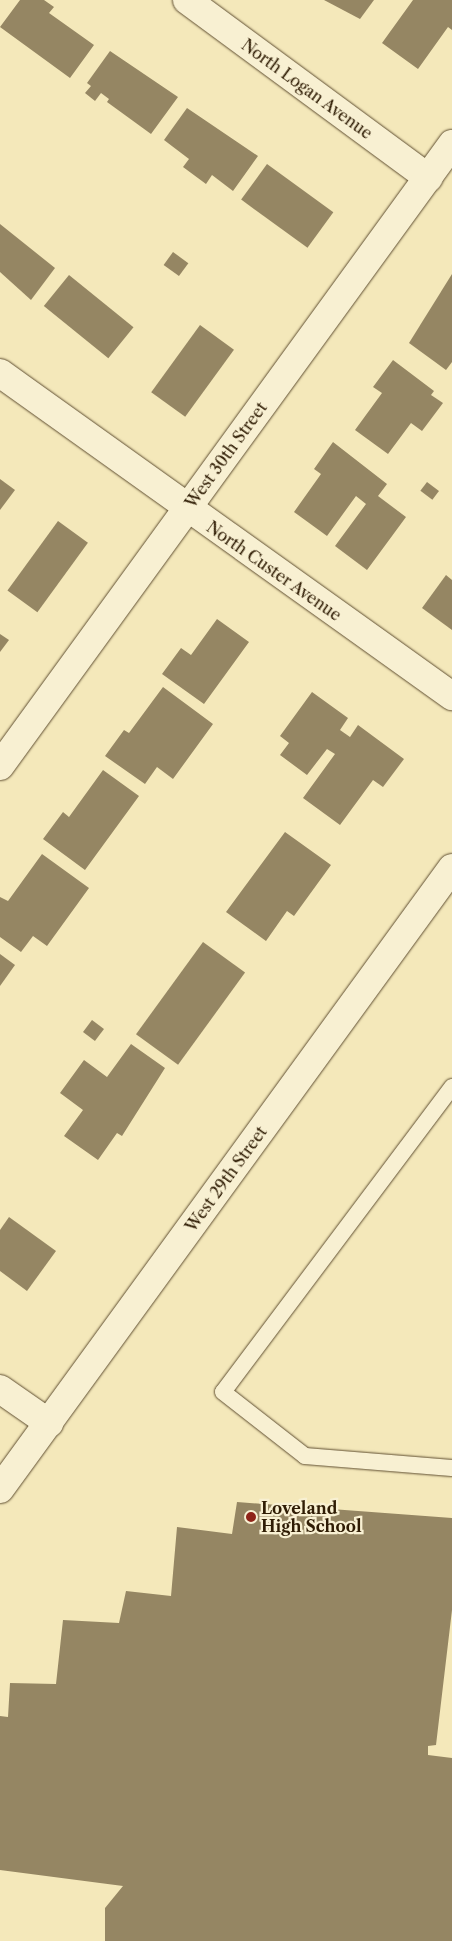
<!DOCTYPE html>
<html>
<head>
<meta charset="utf-8">
<style>
	body { margin:0 }
	#map { position:relative; width:452px; height:1941px; overflow:hidden; background:#f4e8ba; font-family:"Libre Caslon Text",serif }
	div>[style] { position:absolute }
	[style*='--x'] { left:calc(var(--x)*1px); top:calc(var(--y)*1px); width:calc(var(--w)*1px); rotate:calc(var(--a)*1deg) }
	.building>* { inset:0; background:#958663; transform-origin:0 0 }
	.roads { filter:drop-shadow(0 0 1px #604f32) drop-shadow(0 0 1px #604f32) }
	.service>* { height:16px; margin:-8px; padding:0 8px; transform-origin:8px; border-radius:8px; background:#f8f0d2 }
	.minor>* { height:28px; margin:-14px; padding:0 14px; transform-origin:14px; border-radius:14px; background:#f8f0d2 }
	.secondary>* { height:28px; margin:-14px; padding:0 14px; transform-origin:14px; border-radius:14px; background:#f8f0d2 }
	.dots>* { width:14px; height:14px; translate:-50% -50%; box-sizing:border-box; border:2px solid #f8f0d2; border-radius:50% }
	span { translate:-50% -50%; white-space:nowrap; text-align:center; line-height:1.15; -webkit-text-stroke:4.5px #f8f0d2; paint-order:stroke }
	.street-label { font-size:16px; color:#2f1c04 }
	.poi-label { font-size:16px; color:#2f1c04; font-weight:700 }
	.left { translate:0 -50%; text-align:left }
</style>
</head>
<body>
<div id="map">
	<div class="building">
		<i style="clip-path:polygon(20px 0,44px 0,54px 7px,49px 13px,94px 45px,70px 78px,0 27px)"></i>
		<i style="clip-path:polygon(324px 0,374px 0,360px 19px)"></i>
		<i style="clip-path:polygon(413px 0,452px 0,452px 30px,448px 27px,418px 69px,382px 43px)"></i>
		<i style="clip-path:polygon(110px 51px,178px 97px,151px 134px,107px 102px,109px 99px,101px 93px,95px 101px,85px 93px,91px 86px,87px 83px)"></i>
		<i style="clip-path:polygon(187px 108px,258px 156px,233px 191px,212px 175px,206px 184px,183px 167px,189px 159px,164px 140px)"></i>
		<i style="left:267px;top:164px;width:82px;height:44px;rotate:36deg"></i>
		<i style="clip-path:polygon(0 224px,55px 268px,31px 300px,0 272px)"></i>
		<i style="left:173px;top:252px;width:19px;height:16px;rotate:36deg"></i>
		<i style="clip-path:polygon(452px 274px,452px 362px,446px 370px,409px 343px)"></i>
		<i style="left:69px;top:275px;width:83px;height:40px;rotate:39deg"></i>
		<i style="left:200px;top:325px;width:42px;height:83px;rotate:36deg"></i>
		<i style="clip-path:polygon(393px 360px,434px 391px,431px 395px,443px 403px,422px 431px,411px 423px,388px 454px,355px 430px,382px 393px,373px 387px)"></i>
		<i style="clip-path:polygon(333px 442px,387px 484px,378px 496px,406px 517px,367px 570px,335px 546px,366px 504px,356px 496px,327px 536px,294px 512px,321px 474px,314px 469px)"></i>
		<i style="clip-path:polygon(0 479px,15px 490px,0 510px)"></i>
		<i style="left:427px;top:482px;width:15px;height:11px;rotate:37deg"></i>
		<i style="left:58px;top:521px;width:37px;height:86px;rotate:36deg"></i>
		<i style="clip-path:polygon(446px 575px,452px 580px,452px 630px,422px 608px)"></i>
		<i style="clip-path:polygon(217px 619px,249px 642px,204px 704px,162px 674px,181px 648px,191px 655px)"></i>
		<i style="clip-path:polygon(0 634px,9px 640px,0 652px)"></i>
		<i style="clip-path:polygon(163px 687px,213px 724px,173px 779px,157px 767px,145px 784px,105px 756px,124px 730px,129px 733px)"></i>
		<i style="clip-path:polygon(312px 692px,348px 718px,340px 730px,350px 737px,358px 725px,404px 759px,383px 787px,373px 780px,340px 825px,303px 798px,335px 754px,327px 749px,307px 775px,280px 755px,289px 743px,280px 736px)"></i>
		<i style="clip-path:polygon(103px 770px,139px 796px,85px 870px,43px 839px,63px 812px,69px 817px)"></i>
		<i style="clip-path:polygon(285px 832px,331px 865px,294px 916px,287px 911px,266px 941px,226px 912px)"></i>
		<i style="clip-path:polygon(42px 854px,89px 888px,47px 946px,33px 936px,21px 952px,0 937px,0 897px,8px 901px)"></i>
		<i style="left:203px;top:942px;width:52px;height:114px;rotate:36deg"></i>
		<i style="clip-path:polygon(0 954px,15px 965px,0 986px)"></i>
		<i style="left:92px;top:1020px;width:15px;height:15px;rotate:37deg"></i>
		<i style="clip-path:polygon(131px 1044px,165px 1068px,122px 1136px,117px 1133px,98px 1160px,64px 1136px,83px 1110px,60px 1093px,84px 1060px,107px 1077px)"></i>
		<i style="clip-path:polygon(9px 1217px,56px 1251px,27px 1291px,0 1271px,0 1230px)"></i>
		<i style="clip-path:polygon(237px 1502px,452px 1518px,452px 1610px,436px 1745px,428px 1746px,428px 1755px,452px 1758px,452px 1941px,105px 1941px,105px 1908px,123px 1886px,0 1870px,0 1716px,8px 1717px,10px 1683px,56px 1684px,63px 1620px,119px 1623px,126px 1591px,171px 1596px,177px 1527px,232px 1534px)"></i>
	</div>
	<div class="roads">
		<div class="service">
			<i style="--x:452;--y:1087;--w:381;--a:126.9"></i>
			<i style="--x:223;--y:1392;--w:104;--a:38"></i>
			<i style="--x:305;--y:1456;--w:147;--a:4.7"></i>
		</div>
		<div class="minor">
			<i style="--x:187;--y:0;--w:300;--a:36.4"></i>
			<i style="--x:0;--y:373;--w:556;--a:35.55"></i>
			<i style="--x:0;--y:766;--w:769;--a:-53.99"></i>
			<i style="--x:0;--y:1389;--w:60;--a:34.8"></i>
		</div>
		<div class="secondary">
			<i style="--x:0;--y:1489;--w:768;--a:-53.95"></i>
		</div>
	</div>
	<div class="dots">
		<i style="left:251px;top:1517px;background:#8f2418"></i>
	</div>
	<div class="street-label">
		<span style="left:307px;top:89px;rotate:36deg">North Logan Avenue</span>
		<span style="left:226px;top:455px;rotate:-54deg">West 30th Street</span>
		<span style="left:274px;top:571px;rotate:35deg">North Custer Avenue</span>
		<span style="left:226px;top:1179px;rotate:-54deg">West 29th Street</span>
	</div>
	<div class="poi-label">
		<span class="left" style="left:261px;top:1517px">Loveland<br>High School</span>
	</div>
</div>
</body>
</html>
